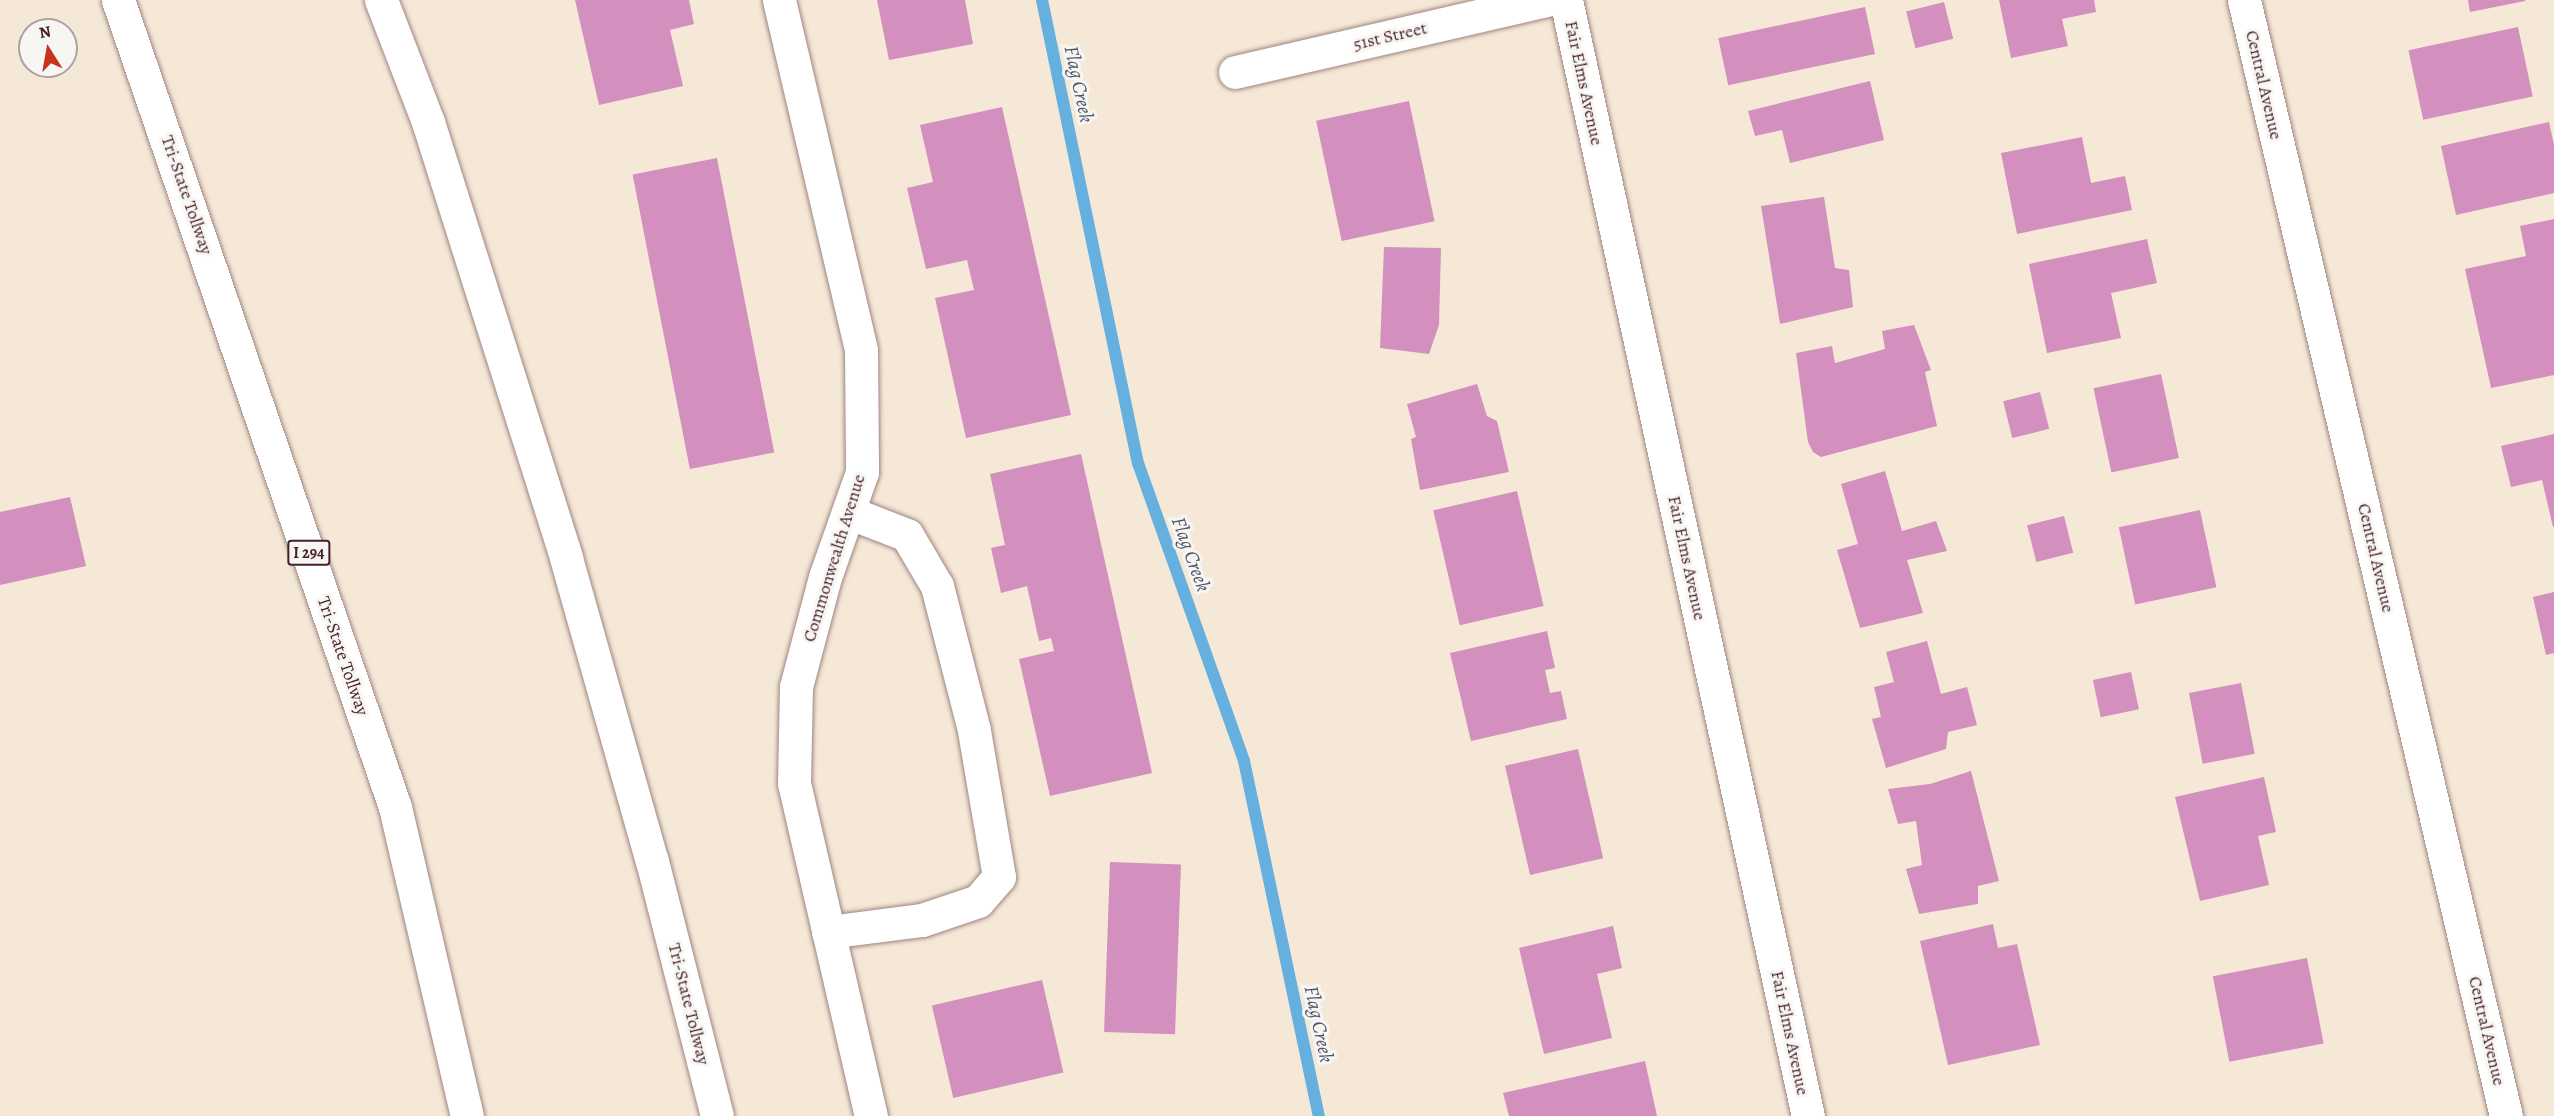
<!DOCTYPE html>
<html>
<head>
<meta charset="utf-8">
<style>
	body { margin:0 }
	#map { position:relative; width:2554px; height:1116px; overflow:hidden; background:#f5e8d7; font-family:Alegreya,serif }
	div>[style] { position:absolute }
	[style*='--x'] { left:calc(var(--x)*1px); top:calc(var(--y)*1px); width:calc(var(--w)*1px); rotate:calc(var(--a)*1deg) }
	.stream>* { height:12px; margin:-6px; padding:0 6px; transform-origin:6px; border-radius:6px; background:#65b0de }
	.building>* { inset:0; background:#d38fbd; transform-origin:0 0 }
	.roads { filter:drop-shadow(0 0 2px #a08481) drop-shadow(0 0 2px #a08481) }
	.street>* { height:33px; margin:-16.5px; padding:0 16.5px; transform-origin:16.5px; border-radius:16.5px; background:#fff }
	.highway>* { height:33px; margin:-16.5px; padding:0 16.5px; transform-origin:16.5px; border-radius:16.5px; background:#fff }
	span { translate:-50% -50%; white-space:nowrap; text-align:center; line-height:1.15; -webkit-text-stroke:6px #f6f6f2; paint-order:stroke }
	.shield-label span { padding:2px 4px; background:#f6f6f2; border:2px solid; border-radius:4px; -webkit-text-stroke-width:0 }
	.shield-label { font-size:16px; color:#4a1f2b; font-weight:700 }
	.street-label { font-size:18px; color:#4a1f2b }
	.water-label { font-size:20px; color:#53526a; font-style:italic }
	.north { position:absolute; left:18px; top:18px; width:60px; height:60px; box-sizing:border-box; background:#f6f6f2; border:2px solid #b1a0a2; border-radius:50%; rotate:349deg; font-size:16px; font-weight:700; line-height:24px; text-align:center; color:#4a1f2b }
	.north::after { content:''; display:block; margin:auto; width:21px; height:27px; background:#c8321e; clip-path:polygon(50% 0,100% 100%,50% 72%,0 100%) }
</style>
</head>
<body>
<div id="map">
	<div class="stream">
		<i style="--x:1042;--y:0;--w:473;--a:78.3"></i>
		<i style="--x:1138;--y:463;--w:316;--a:70.4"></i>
		<i style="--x:1244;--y:761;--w:363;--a:78.1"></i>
	</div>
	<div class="building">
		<i style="clip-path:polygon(575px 0,689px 0,694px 24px,670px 30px,683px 86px,599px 105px)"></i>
		<i style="clip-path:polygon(877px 0,965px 0,973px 44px,889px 60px)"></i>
		<i style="clip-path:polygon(1999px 0,2094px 0,2096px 12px,2062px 19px,2068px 46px,2011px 58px)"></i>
		<i style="clip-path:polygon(2468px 0,2525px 0,2525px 1px,2470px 12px)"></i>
		<i style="left:1944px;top:2px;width:38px;height:39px;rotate:76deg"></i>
		<i style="left:1865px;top:7px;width:48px;height:150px;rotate:78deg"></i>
		<i style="left:2518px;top:27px;width:71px;height:112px;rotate:78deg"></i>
		<i style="clip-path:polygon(1870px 81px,1884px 140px,1790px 163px,1782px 130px,1755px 136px,1748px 111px)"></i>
		<i style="left:1409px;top:101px;width:123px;height:95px;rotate:78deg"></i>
		<i style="clip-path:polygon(1002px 107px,1071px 415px,966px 438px,935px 298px,974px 290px,967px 260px,926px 269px,907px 188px,933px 182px,920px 125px)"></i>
		<i style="clip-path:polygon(2549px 122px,2554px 145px,2554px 193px,2456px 215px,2441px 146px)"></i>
		<i style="clip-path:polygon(2082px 137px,2091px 183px,2125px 176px,2132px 210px,2017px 234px,2001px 153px)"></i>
		<i style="left:717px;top:158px;width:300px;height:86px;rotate:79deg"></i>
		<i style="clip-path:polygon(1824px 197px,1835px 268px,1849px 270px,1853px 307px,1780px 324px,1761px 206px)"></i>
		<i style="clip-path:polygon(2554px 219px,2554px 375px,2491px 388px,2465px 269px,2526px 256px,2520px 226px)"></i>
		<i style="clip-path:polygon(2147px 239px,2157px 283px,2111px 293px,2121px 338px,2047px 353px,2029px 264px)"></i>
		<i style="clip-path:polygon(1384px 247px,1441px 248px,1439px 325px,1429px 354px,1380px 348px)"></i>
		<i style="clip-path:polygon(1914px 325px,1931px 370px,1925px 372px,1937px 426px,1821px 457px,1813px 452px,1808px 442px,1796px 353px,1832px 346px,1835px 363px,1885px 349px,1882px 331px)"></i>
		<i style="left:2161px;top:374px;width:86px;height:69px;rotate:78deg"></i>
		<i style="clip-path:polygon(1477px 384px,1487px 416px,1497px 421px,1509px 472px,1420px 490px,1411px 439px,1416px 437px,1407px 404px)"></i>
		<i style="left:2040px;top:392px;width:38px;height:38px;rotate:76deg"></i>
		<i style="clip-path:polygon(2554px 434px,2554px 527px,2553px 527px,2542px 480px,2511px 487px,2501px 446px)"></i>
		<i style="clip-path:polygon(1081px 454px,1152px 773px,1050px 796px,1019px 659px,1054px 651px,1051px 638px,1039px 641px,1027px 586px,1001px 593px,991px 548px,1005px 545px,990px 474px)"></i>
		<i style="clip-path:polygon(1885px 471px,1902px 531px,1936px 521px,1947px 551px,1907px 560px,1923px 613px,1860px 628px,1837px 550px,1858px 544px,1841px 484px)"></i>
		<i style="left:1517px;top:491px;width:118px;height:86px;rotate:77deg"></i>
		<i style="clip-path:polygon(70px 497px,86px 566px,0 585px,0 512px)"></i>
		<i style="left:2200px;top:510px;width:79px;height:83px;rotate:78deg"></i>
		<i style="left:2064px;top:516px;width:38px;height:38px;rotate:76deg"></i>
		<i style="clip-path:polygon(2554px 592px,2554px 653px,2546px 655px,2533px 597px)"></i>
		<i style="clip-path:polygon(1547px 631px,1555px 668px,1545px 670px,1550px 693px,1561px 691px,1567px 719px,1471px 741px,1450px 653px)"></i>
		<i style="clip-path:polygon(1927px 641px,1941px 694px,1967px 687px,1977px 725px,1948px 732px,1946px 749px,1886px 768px,1872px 719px,1881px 717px,1874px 687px,1894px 682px,1886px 652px)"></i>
		<i style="left:2131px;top:672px;width:38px;height:39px;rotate:78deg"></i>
		<i style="left:2241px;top:683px;width:72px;height:53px;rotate:79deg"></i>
		<i style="left:1578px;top:749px;width:112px;height:75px;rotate:77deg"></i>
		<i style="clip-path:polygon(1971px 771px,1999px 881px,1978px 886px,1978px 904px,1919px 914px,1906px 869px,1922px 865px,1916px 821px,1898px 824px,1888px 789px,1930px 784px)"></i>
		<i style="clip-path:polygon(2264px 777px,2276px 832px,2258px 836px,2269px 885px,2200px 901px,2175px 797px)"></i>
		<i style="left:1110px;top:862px;width:71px;height:170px;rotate:2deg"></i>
		<i style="clip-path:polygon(1993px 924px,1998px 948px,2017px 944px,2040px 1045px,1948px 1065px,1920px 941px)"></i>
		<i style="clip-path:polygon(1613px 926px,1622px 968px,1597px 974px,1612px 1038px,1544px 1054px,1519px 948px)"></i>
		<i style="left:2307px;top:958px;width:87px;height:96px;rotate:79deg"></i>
		<i style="left:1042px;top:980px;width:95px;height:113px;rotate:77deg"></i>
		<i style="clip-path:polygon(1645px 1061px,1657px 1116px,1509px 1116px,1503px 1093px)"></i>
	</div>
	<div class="roads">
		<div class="street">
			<i style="--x:779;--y:0;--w:359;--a:76.8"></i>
			<i style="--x:861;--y:350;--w:122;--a:89.5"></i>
			<i style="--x:862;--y:472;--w:111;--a:109.4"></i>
			<i style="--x:825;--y:577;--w:114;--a:104.8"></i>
			<i style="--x:796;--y:687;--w:96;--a:91.2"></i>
			<i style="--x:794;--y:783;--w:342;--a:77"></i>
			<i style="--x:1566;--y:0;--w:1142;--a:77.77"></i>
			<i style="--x:2244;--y:0;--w:1146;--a:76.79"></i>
			<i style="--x:1235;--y:72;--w:319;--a:-13"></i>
			<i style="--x:828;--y:932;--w:95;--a:-7.3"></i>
			<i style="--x:922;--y:920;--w:59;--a:-18.7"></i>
			<i style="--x:978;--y:901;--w:32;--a:-49"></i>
			<i style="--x:999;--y:877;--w:149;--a:-99.7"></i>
			<i style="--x:974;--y:730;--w:149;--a:-104.4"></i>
			<i style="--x:937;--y:586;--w:59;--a:-120.5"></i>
			<i style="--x:907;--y:535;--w:63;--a:-158.7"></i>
		</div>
		<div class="highway">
			<i style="--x:118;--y:0;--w:853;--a:71.06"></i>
			<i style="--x:395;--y:807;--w:317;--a:76.9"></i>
			<i style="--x:381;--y:0;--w:131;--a:68.9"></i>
			<i style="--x:428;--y:122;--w:457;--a:72.4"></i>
			<i style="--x:566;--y:558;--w:315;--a:74.2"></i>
			<i style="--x:652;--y:861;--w:263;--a:75.7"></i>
		</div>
	</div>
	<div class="shield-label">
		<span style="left:309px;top:553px">I 294</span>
	</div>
	<div class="street-label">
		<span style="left:1390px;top:36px;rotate:-13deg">51st Street</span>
		<span style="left:1584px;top:83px;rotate:78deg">Fair Elms Avenue</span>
		<span style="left:2264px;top:85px;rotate:77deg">Central Avenue</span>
		<span style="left:187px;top:195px;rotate:71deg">Tri-State Tollway</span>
		<span style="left:834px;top:558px;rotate:-73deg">Commonwealth Avenue</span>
		<span style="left:1687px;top:558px;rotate:78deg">Fair Elms Avenue</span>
		<span style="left:2376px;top:558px;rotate:77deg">Central Avenue</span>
		<span style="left:343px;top:656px;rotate:71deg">Tri-State Tollway</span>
		<span style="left:689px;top:1004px;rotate:76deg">Tri-State Tollway</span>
		<span style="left:2487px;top:1031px;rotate:77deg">Central Avenue</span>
		<span style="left:1790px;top:1033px;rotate:78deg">Fair Elms Avenue</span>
	</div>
	<div class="water-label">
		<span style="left:1079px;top:84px;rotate:78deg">Flag Creek</span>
		<span style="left:1191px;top:554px;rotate:70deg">Flag Creek</span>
		<span style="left:1319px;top:1024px;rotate:78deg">Flag Creek</span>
	</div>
	<div class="north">N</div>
</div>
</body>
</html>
